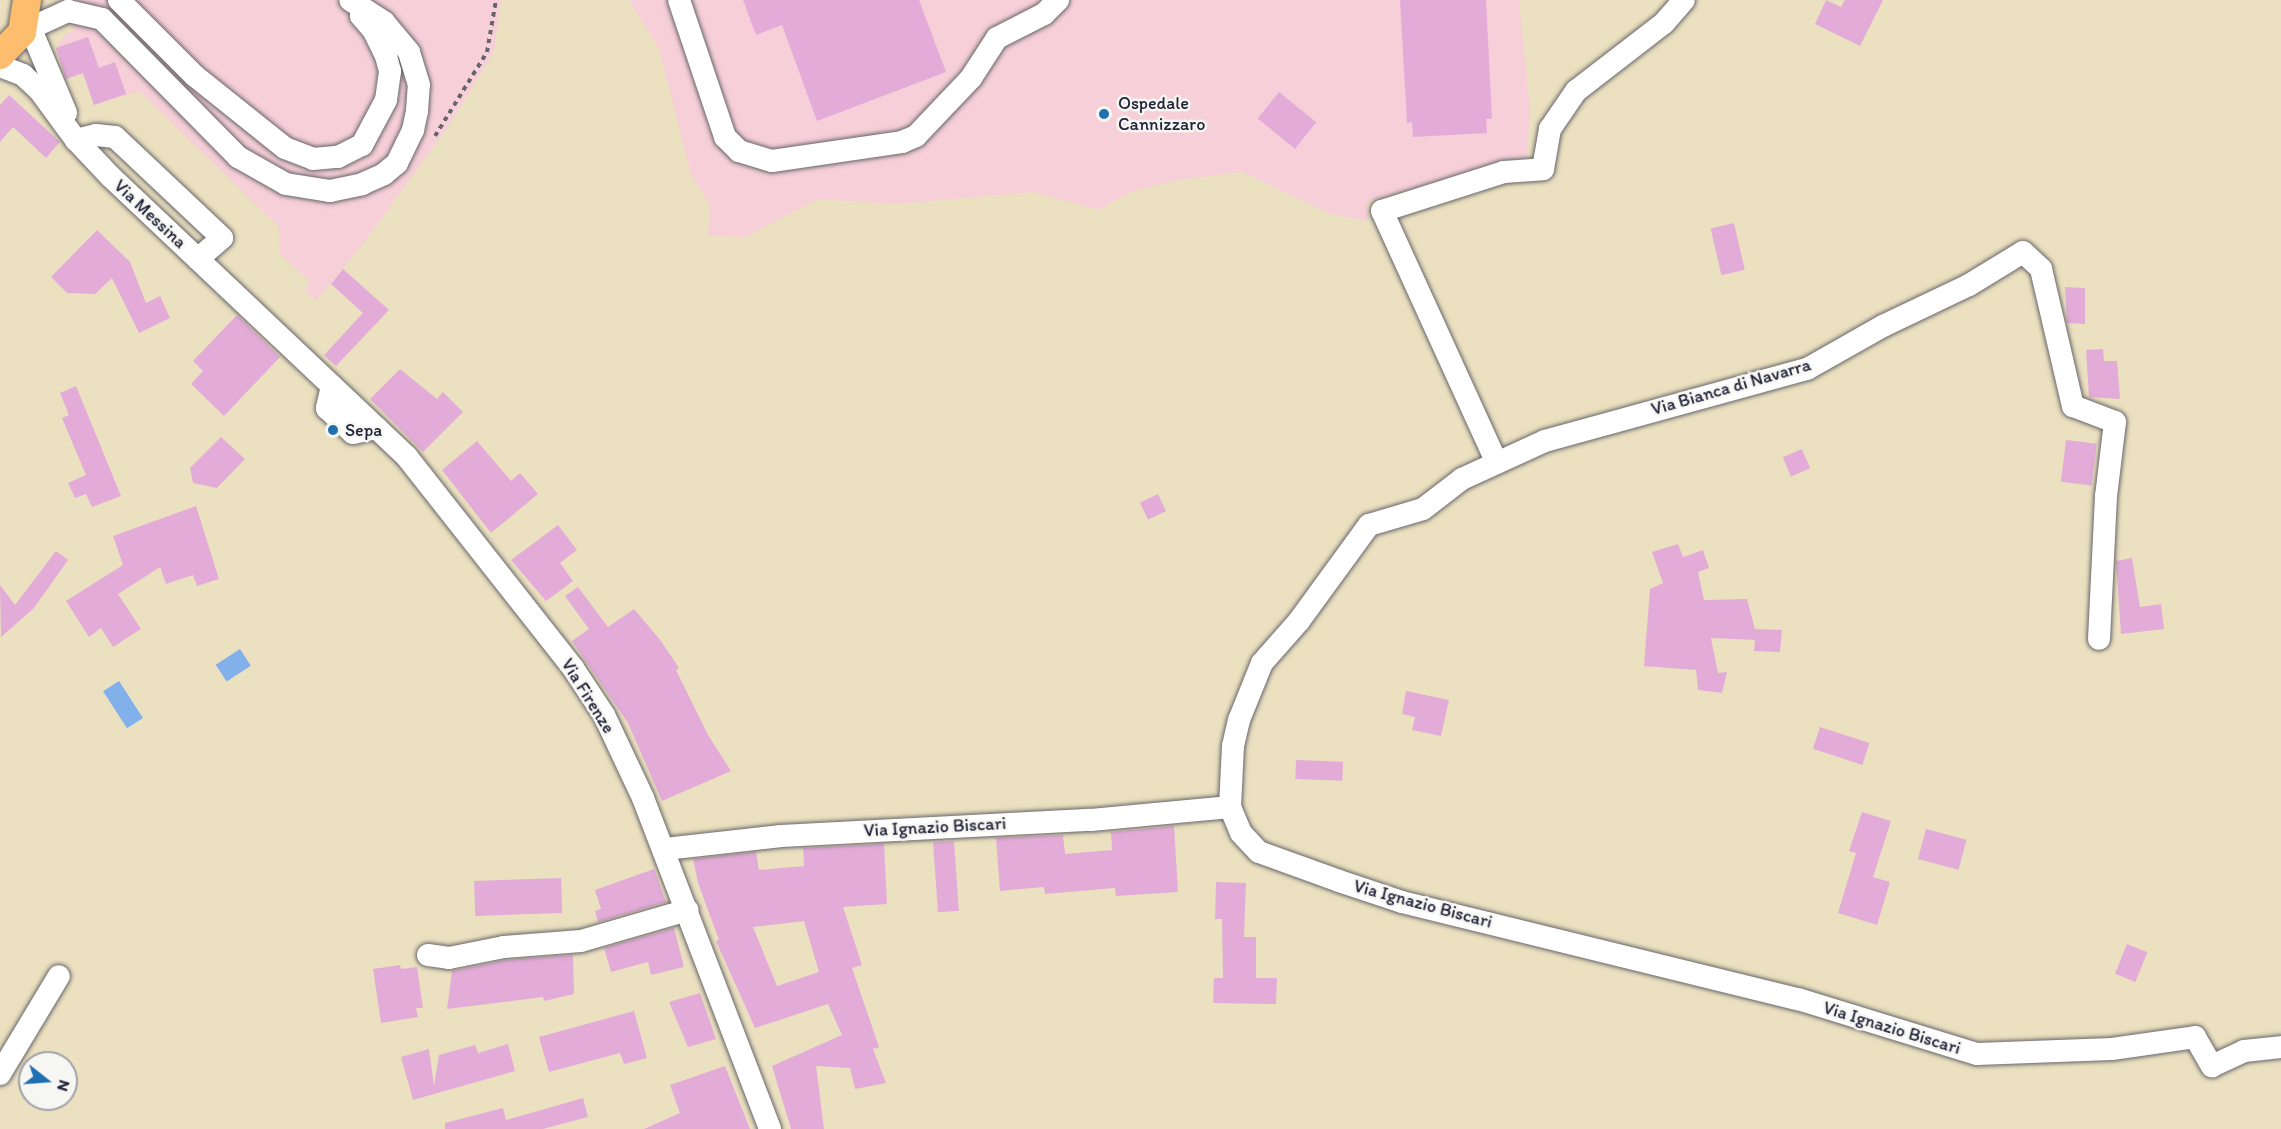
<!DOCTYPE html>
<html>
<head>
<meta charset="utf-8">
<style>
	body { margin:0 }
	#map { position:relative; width:2281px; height:1129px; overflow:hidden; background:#ebe1c0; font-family:Itim,sans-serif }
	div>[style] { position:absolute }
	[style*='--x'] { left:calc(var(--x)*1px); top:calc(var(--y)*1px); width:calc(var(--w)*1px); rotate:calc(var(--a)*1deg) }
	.built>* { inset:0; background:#f6cfd8 }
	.water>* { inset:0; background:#81b0eb; transform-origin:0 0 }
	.building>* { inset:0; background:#e3acd8; transform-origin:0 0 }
	.path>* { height:4px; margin-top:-2px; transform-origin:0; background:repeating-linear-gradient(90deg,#68656a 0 4.5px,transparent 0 9px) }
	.roads { filter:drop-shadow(0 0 2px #68656a) drop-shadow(0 0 2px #68656a) }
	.minor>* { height:22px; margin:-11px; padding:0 11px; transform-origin:11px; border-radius:11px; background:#fff }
	.major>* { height:28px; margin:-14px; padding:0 14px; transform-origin:14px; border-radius:14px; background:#fcbd6f }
	.dots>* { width:16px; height:16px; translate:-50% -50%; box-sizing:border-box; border:3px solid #f6f6f2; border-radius:50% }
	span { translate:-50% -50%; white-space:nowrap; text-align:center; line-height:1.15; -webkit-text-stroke:5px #f6f6f2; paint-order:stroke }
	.poi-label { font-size:18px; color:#22223b }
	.left { translate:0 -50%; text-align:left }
	.street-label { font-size:18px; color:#22223b }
	.north { position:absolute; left:18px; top:1051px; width:60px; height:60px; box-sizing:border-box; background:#f6f6f2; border:2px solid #a1a1a9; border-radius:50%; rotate:107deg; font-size:16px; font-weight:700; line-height:24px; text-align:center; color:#22223b }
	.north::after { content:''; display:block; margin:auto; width:21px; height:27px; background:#1f6fb2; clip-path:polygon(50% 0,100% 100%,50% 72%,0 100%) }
</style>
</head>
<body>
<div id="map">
	<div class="built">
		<i style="clip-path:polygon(64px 0,501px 0,494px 52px,449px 125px,366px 240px,316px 301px,305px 291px,310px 281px,280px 254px,279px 227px,139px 91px,94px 105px,83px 73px,66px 79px,56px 48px,65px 35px,74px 30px)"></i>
		<i style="clip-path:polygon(629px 0,1519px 0,1530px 108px,1527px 157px,1368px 201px,1368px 221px,1331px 214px,1242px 172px,1177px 180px,1130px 192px,1099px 210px,1032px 192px,895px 204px,818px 199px,745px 237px,708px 236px,710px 205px,691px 174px,659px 49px)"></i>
	</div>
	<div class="water">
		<i style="left:240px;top:649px;width:20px;height:29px;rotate:57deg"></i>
		<i style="left:119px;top:681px;width:44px;height:19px;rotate:57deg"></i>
	</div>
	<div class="building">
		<i style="clip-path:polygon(743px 0,919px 0,946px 72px,817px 121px,782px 25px,756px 35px)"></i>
		<i style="clip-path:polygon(1400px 0,1486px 0,1492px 119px,1486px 119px,1487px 133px,1413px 137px,1412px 122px,1407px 123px)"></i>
		<i style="clip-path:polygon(1826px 0,1841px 7px,1845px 0,1883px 0,1860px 46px,1815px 24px)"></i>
		<i style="clip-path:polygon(88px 37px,99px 68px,115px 62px,126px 94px,94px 105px,83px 73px,66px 79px,56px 48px)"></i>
		<i style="left:1279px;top:92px;width:48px;height:34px;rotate:39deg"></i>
		<i style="clip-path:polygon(9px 95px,60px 142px,46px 158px,13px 127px,0 142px,0 105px)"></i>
		<i style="left:1734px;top:223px;width:48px;height:24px;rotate:77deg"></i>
		<i style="clip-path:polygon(97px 230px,130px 262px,146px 303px,160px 296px,170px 318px,139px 333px,112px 278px,95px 294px,67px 293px,51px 277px)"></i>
		<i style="clip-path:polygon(343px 269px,389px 310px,336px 366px,324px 355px,363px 313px,331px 284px)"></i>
		<i style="clip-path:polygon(2065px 287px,2085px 288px,2085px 324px,2067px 323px)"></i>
		<i style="clip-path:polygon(237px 315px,280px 357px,224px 416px,191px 384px,203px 371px,193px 361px)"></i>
		<i style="clip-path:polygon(2103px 349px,2104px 361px,2117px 361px,2120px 399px,2089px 397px,2086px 350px)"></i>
		<i style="clip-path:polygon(400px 369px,437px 399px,443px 392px,463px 412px,423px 452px,370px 399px)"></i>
		<i style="clip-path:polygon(76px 386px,121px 496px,92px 507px,86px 494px,75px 498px,68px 483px,86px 475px,62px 418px,69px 415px,60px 393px)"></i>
		<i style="clip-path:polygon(221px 437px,245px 459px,217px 488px,193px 483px,190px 468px)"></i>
		<i style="left:2066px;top:440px;width:31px;height:42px;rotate:7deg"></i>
		<i style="clip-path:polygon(477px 441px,511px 481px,520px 473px,538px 494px,491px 533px,442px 470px)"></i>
		<i style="left:1802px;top:449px;width:21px;height:21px;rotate:67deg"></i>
		<i style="left:1158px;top:494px;width:19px;height:20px;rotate:65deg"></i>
		<i style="clip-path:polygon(196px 506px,219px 579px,197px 586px,193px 575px,166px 584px,160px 567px,118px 594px,141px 629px,113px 647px,101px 628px,89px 637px,66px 601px,123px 565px,113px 536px)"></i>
		<i style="clip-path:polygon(558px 525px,577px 550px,560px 563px,573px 581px,546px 601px,511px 560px)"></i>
		<i style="clip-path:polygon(1678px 544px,1683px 557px,1703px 550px,1709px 568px,1698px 572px,1704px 600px,1747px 599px,1755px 629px,1782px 630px,1780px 652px,1754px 651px,1755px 640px,1711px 638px,1718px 673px,1727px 672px,1722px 693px,1698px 690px,1696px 670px,1644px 666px,1650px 589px,1663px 583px,1652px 552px)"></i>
		<i style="clip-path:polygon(56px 551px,68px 560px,34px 608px,1px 637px,0 585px,15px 605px)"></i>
		<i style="clip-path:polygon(2132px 558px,2140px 607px,2161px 604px,2164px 629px,2121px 634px,2116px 561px)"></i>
		<i style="clip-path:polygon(578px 587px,608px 627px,634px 609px,661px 641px,679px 668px,676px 670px,708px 735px,731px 771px,662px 801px,628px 723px,572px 641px,589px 629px,565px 596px)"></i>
		<i style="clip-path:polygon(1406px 691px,1449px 700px,1441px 736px,1412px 730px,1415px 717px,1402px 714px)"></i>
		<i style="left:1820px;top:727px;width:52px;height:23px;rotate:18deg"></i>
		<i style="left:1296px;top:760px;width:47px;height:19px;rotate:2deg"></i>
		<i style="clip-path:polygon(1862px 812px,1891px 821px,1873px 877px,1890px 882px,1877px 925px,1838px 913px,1856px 853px,1849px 851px)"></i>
		<i style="clip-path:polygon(1174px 826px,1178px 892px,1116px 896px,1115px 888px,1045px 894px,1044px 887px,1000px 891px,996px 838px,1063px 835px,1065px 854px,1112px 850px,1111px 832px)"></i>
		<i style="left:1926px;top:829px;width:42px;height:31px;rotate:15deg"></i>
		<i style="left:954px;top:841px;width:70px;height:21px;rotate:86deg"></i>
		<i style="clip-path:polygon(evenodd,884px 844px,887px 904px,843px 907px,862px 965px,852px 968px,879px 1047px,873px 1049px,886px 1083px,855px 1089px,850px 1068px,816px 1066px,824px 1129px,791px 1129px,772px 1066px,842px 1035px,828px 1004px,755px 1028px,716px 941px,719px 940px,698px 883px,693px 859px,756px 852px,759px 870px,804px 866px,803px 848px,884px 844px,804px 921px,819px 972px,777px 986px,753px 927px,804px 921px)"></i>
		<i style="clip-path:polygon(654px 869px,666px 902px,598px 922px,595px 911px,601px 909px,595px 890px)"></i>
		<i style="left:561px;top:878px;width:35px;height:87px;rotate:88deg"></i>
		<i style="clip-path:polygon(1216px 882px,1246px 883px,1244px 937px,1256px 937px,1256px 978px,1277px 978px,1276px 1004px,1213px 1003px,1214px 978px,1223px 978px,1222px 919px,1215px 919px)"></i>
		<i style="clip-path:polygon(674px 928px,684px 967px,651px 975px,648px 962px,611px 972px,604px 948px)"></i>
		<i style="left:2127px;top:944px;width:22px;height:32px;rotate:22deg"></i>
		<i style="clip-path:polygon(573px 955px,574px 994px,544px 1001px,543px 997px,447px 1009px,452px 971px,506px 960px)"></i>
		<i style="clip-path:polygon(400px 965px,401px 969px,417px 967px,423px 1008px,416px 1008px,418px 1017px,381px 1023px,373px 969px)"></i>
		<i style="clip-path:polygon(700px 993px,716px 1039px,688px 1047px,669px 1002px)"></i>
		<i style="clip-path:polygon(634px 1011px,647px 1058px,624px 1064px,620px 1053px,549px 1072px,539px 1037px)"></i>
		<i style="clip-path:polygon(508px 1044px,515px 1071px,413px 1100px,401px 1057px,429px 1049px,434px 1086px,439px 1055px,475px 1045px,478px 1053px)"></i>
		<i style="clip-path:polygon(725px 1066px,750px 1129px,644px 1129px,680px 1113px,670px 1085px)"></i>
		<i style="clip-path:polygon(583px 1098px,588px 1117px,543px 1129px,445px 1129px,445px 1123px,503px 1108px,506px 1120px)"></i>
	</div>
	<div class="path">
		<i style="--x:435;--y:136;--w:99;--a:-58.2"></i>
		<i style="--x:487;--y:52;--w:53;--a:-80.2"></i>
	</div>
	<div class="roads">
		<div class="minor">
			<i style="--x:119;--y:0;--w:107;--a:45"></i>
			<i style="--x:195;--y:76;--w:115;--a:38.7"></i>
			<i style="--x:285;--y:148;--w:30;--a:21"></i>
			<i style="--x:313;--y:159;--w:25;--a:-5"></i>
			<i style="--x:338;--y:157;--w:27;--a:-27"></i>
			<i style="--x:362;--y:145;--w:51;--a:-61.9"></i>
			<i style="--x:386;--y:100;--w:29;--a:-82"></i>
			<i style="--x:390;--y:71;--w:16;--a:-105"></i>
			<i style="--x:386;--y:56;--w:28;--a:-116"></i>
			<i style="--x:374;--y:31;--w:20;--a:-131"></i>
			<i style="--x:679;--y:0;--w:145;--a:71.4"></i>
			<i style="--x:725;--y:137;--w:20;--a:45"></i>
			<i style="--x:739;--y:151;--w:34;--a:17"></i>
			<i style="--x:772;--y:161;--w:131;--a:-8.3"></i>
			<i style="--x:902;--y:142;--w:15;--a:-23"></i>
			<i style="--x:916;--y:136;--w:80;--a:-46.5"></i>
			<i style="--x:971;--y:78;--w:48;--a:-57"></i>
			<i style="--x:997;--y:38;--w:53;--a:-27.1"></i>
			<i style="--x:1044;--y:14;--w:20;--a:-45"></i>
			<i style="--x:27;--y:20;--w:101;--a:67.2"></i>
			<i style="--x:22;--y:32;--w:51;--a:-24.5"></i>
			<i style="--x:68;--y:11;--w:35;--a:13"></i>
			<i style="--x:102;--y:19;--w:194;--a:45.4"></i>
			<i style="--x:238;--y:157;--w:55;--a:29.4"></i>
			<i style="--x:286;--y:184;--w:45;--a:9"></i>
			<i style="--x:330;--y:191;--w:33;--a:-12"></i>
			<i style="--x:362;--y:184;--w:24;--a:-24"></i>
			<i style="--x:384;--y:174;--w:17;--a:-40"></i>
			<i style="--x:397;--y:163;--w:37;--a:-64"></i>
			<i style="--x:413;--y:130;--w:19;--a:-78"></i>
			<i style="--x:417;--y:111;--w:26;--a:-86"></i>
			<i style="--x:419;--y:85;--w:34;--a:-107"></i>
			<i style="--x:409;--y:52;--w:39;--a:-130"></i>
			<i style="--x:384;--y:22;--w:40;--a:-147.1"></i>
			<i style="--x:0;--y:66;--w:25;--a:21"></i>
			<i style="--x:23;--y:75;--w:23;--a:43"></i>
			<i style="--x:40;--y:91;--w:61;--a:53.7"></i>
			<i style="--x:76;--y:140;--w:50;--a:46.6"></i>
			<i style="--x:110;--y:176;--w:409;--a:43.4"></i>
			<i style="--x:407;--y:457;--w:268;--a:51.8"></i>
			<i style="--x:573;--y:668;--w:56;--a:56.6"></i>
			<i style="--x:604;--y:715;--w:92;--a:64.8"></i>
			<i style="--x:643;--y:798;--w:355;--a:69"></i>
			<i style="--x:76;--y:140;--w:21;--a:-14"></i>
			<i style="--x:96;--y:135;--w:19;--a:6"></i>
			<i style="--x:115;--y:137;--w:147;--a:43.3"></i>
			<i style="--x:222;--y:238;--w:32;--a:139"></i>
			<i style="--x:332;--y:386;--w:23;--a:103"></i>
			<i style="--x:327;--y:408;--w:36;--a:44"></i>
			<i style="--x:353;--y:433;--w:24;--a:-12"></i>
			<i style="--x:1496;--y:461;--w:275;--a:-114.5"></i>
			<i style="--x:1382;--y:211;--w:128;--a:-17.7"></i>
			<i style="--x:1504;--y:172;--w:39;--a:-4"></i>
			<i style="--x:1543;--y:169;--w:41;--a:-80.1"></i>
			<i style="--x:1550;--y:129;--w:46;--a:-55.6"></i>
			<i style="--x:1576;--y:91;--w:111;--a:-37.7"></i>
			<i style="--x:1664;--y:23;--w:30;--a:-49"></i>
			<i style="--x:1230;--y:807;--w:61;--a:-87.2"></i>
			<i style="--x:1233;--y:746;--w:27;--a:-77"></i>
			<i style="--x:1239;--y:720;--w:61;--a:-68"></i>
			<i style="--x:1262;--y:663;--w:56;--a:-48.6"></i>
			<i style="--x:1299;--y:621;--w:119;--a:-53.9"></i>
			<i style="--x:1369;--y:525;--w:56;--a:-16.5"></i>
			<i style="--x:1423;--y:509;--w:49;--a:-37.6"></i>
			<i style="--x:1462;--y:479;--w:91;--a:-24.6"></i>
			<i style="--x:1545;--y:441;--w:272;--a:-15.4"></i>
			<i style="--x:1807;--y:369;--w:87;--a:-29.5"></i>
			<i style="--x:1883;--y:326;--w:95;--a:-25.5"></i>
			<i style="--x:1969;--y:285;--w:63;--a:-31.4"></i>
			<i style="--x:2023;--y:252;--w:25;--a:43"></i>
			<i style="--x:2041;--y:269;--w:141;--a:76.9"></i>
			<i style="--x:2073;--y:406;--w:45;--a:20.9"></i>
			<i style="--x:2115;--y:422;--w:75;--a:96.9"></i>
			<i style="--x:2106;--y:496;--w:143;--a:92.8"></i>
			<i style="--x:665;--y:849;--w:117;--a:-6.4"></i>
			<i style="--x:781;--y:836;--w:310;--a:-3"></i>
			<i style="--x:1091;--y:820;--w:140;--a:-5.3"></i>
			<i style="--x:1230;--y:807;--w:28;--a:67"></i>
			<i style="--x:1241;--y:833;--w:26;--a:47"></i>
			<i style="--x:1259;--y:852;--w:85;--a:19.9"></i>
			<i style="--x:1339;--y:881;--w:66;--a:18.4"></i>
			<i style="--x:1402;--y:902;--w:408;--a:13.8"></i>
			<i style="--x:1798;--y:999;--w:187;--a:17.1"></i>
			<i style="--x:1977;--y:1054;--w:135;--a:-2.1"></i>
			<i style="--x:2112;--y:1049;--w:84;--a:-8.2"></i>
			<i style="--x:2195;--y:1037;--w:34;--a:60"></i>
			<i style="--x:2212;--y:1066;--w:35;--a:-25"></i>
			<i style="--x:2244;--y:1051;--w:37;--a:-6"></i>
			<i style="--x:428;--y:955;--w:21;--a:8"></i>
			<i style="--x:449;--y:958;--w:56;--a:-11.3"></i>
			<i style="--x:504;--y:947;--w:77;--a:-4.5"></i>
			<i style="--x:581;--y:941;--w:111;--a:-16.2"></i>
			<i style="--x:0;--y:1074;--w:114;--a:-59"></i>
		</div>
		<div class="major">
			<i style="--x:0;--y:55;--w:32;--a:-46"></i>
			<i style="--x:22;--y:32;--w:32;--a:-81"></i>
		</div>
	</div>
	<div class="dots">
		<i style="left:1104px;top:114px;background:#1f6fb2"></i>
		<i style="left:333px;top:430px;background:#1f6fb2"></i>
	</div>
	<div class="poi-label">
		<span class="left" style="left:1118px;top:114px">Ospedale<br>Cannizzaro</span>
		<span class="left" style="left:345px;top:430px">Sepa</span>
	</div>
	<div class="street-label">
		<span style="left:150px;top:214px;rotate:43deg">Via Messina</span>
		<span style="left:1731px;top:387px;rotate:-16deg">Via Bianca di Navarra</span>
		<span style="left:588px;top:696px;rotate:58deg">Via Firenze</span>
		<span style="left:935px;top:827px;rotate:-3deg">Via Ignazio Biscari</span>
		<span style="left:1423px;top:904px;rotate:15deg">Via Ignazio Biscari</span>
		<span style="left:1892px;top:1028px;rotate:17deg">Via Ignazio Biscari</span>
	</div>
	<div class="north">N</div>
</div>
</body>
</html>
